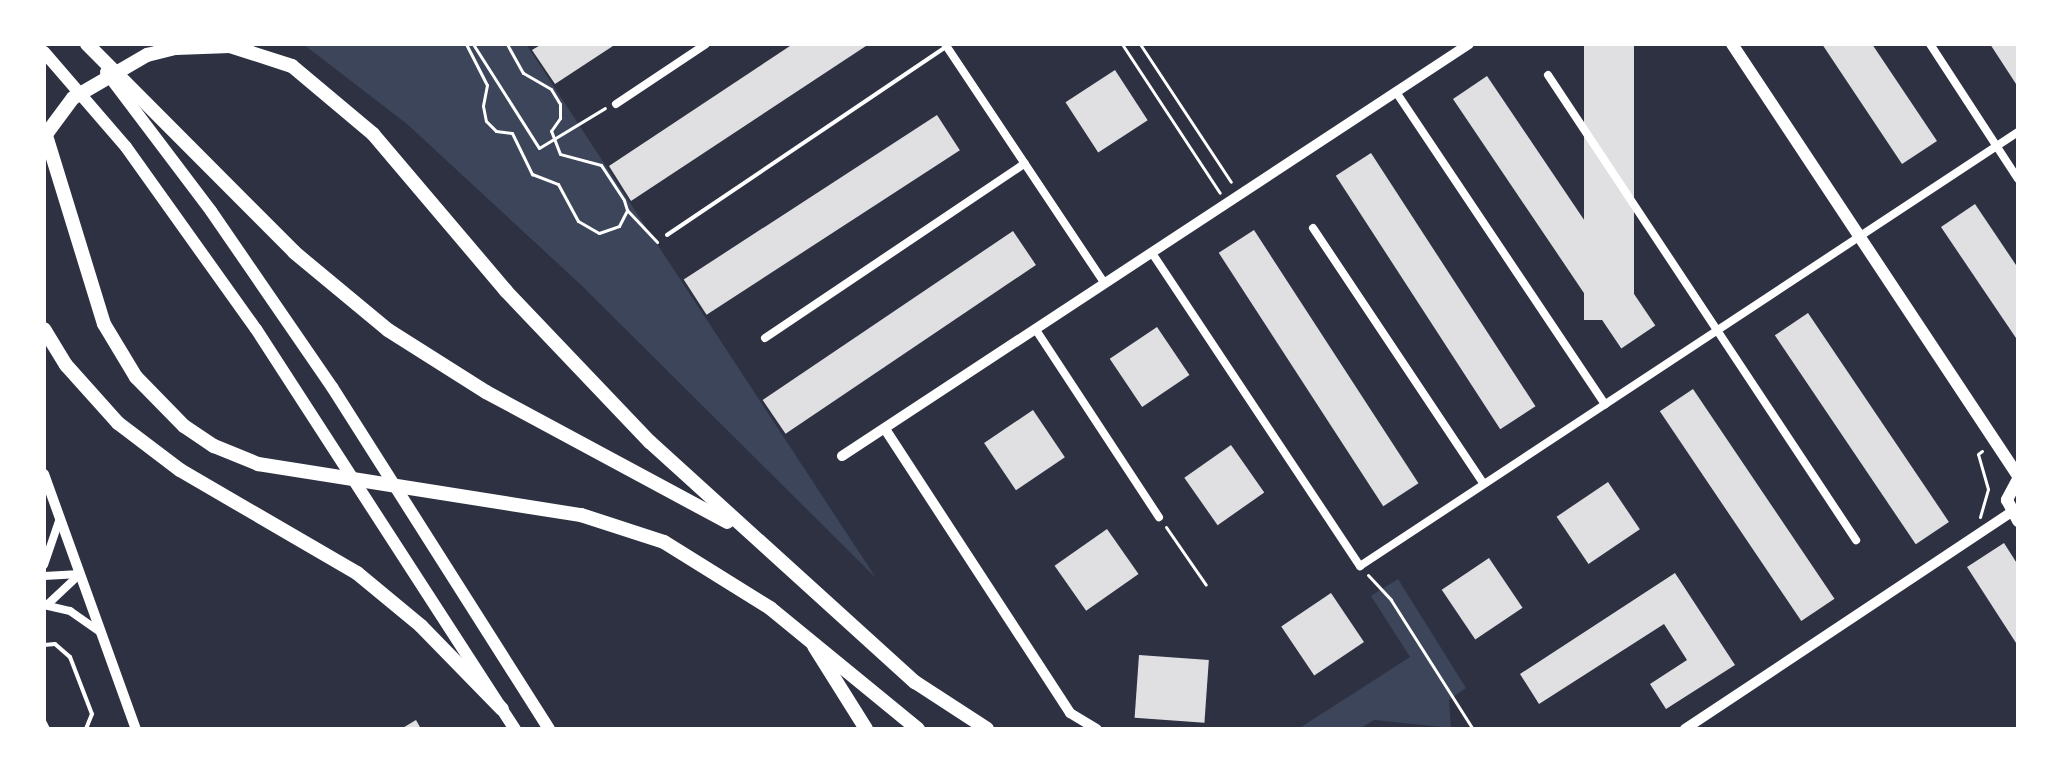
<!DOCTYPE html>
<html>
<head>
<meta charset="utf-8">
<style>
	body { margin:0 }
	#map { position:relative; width:2062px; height:773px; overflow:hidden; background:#2d3142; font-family:"Fira Sans",sans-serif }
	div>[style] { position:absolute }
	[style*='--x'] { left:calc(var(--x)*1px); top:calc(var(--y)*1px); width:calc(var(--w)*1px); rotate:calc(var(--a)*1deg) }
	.green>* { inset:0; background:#3c4559 }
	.building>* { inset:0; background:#e0e0e3; transform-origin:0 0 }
	.path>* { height:3px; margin:-1.5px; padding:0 1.5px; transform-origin:1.5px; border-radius:1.5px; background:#fff }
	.service>* { height:4px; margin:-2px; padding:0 2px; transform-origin:2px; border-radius:2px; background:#fff }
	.minor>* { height:8px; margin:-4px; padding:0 4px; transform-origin:4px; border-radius:4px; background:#fff }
	.tertiary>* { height:10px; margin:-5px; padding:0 5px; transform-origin:5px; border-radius:5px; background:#fff }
	.primary>* { height:12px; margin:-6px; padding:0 6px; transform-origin:6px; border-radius:6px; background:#fff }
	.trunk>* { height:12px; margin:-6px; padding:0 6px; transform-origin:6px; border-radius:6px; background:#fff }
	.motorway>* { height:14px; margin:-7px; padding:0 7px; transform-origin:7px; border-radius:7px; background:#fff }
	span { translate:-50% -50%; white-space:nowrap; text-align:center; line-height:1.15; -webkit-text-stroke:7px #fff; paint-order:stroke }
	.frame { position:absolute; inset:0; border:46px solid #fff; pointer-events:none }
</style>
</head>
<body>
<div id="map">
	<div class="green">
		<i style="clip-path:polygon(303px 44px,526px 44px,876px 578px,580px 284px,407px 124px)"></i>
		<i style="clip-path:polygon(1398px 579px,1466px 688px,1449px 700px,1451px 728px,1374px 720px,1359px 729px,1298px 729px,1410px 657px,1371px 596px)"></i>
	</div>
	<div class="building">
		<i style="clip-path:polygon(542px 44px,616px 44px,555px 84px,532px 50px)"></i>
		<i style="clip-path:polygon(793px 44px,869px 44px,631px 201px,609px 166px)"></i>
		<i style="left:1584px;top:44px;width:50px;height:276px"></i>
		<i style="clip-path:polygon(1822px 44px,1872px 44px,1937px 141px,1902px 164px)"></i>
		<i style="clip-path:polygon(1990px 44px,2018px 44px,2018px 87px)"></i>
		<i style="left:1115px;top:70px;width:60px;height:59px;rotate:57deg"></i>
		<i style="left:1487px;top:76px;width:301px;height:41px;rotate:56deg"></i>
		<i style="left:937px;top:115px;width:42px;height:302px;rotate:57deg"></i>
		<i style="left:1371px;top:153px;width:302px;height:42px;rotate:57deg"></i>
		<i style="clip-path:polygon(1975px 204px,2018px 268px,2018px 341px,1941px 227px)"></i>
		<i style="left:1254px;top:230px;width:302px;height:42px;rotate:57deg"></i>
		<i style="left:1013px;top:231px;width:41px;height:302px;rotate:56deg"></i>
		<i style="left:1808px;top:313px;width:252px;height:40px;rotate:56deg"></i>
		<i style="left:1157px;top:327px;width:58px;height:57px;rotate:56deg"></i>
		<i style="left:1693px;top:389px;width:253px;height:40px;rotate:56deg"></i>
		<i style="left:1033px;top:410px;width:57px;height:59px;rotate:56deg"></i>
		<i style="left:1231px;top:445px;width:58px;height:57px;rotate:55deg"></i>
		<i style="left:1608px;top:482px;width:57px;height:62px;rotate:56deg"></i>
		<i style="left:1107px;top:529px;width:55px;height:64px;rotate:55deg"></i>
		<i style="clip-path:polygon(2004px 543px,2018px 565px,2018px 646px,1967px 567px)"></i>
		<i style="left:1489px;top:558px;width:60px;height:57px;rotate:56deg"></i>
		<i style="clip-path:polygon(1675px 573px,1735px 665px,1666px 709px,1650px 684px,1687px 660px,1664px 624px,1539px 704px,1520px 674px)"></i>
		<i style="left:1331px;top:593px;width:59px;height:60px;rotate:56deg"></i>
		<i style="left:1139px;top:655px;width:70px;height:63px;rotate:4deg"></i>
		<i style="clip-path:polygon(416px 720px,421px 729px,401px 729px)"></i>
	</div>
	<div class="path">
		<i style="--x:466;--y:44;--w:46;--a:62.9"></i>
		<i style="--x:487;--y:85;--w:21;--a:101"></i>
		<i style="--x:483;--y:106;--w:15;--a:79"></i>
		<i style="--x:486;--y:121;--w:14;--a:45"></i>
		<i style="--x:496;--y:131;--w:16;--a:7"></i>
		<i style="--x:512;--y:133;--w:46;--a:64"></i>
		<i style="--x:532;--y:174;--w:28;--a:21"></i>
		<i style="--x:558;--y:184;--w:42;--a:61.6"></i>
		<i style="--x:578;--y:221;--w:24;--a:30"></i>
		<i style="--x:599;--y:233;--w:21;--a:-19"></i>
		<i style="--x:619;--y:226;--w:18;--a:-63"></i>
		<i style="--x:627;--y:210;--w:10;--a:-107"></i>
		<i style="--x:624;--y:200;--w:42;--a:-123.3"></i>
		<i style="--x:601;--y:165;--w:42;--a:-165"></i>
		<i style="--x:560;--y:154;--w:25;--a:-111"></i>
		<i style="--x:551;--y:131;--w:16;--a:-55"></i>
		<i style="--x:560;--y:118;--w:14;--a:-90"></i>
		<i style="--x:560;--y:104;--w:17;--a:-121"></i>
		<i style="--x:551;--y:89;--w:32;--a:-150"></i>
		<i style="--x:523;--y:73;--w:33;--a:-119"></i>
		<i style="--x:473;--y:44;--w:123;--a:57.6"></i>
		<i style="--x:539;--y:148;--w:77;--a:-31.2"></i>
		<i style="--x:1122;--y:44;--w:178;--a:56.7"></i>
		<i style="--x:1140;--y:44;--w:165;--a:56.6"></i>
		<i style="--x:627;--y:210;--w:44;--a:46.8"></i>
		<i style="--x:1980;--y:517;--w:29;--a:-74"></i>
		<i style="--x:1988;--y:489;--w:36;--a:-106"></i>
		<i style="--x:1978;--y:454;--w:5;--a:-37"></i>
		<i style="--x:1166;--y:527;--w:70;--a:55.4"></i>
		<i style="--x:1368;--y:575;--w:34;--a:47"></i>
		<i style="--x:1391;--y:600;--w:153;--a:57.6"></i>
	</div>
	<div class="service">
		<i style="--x:667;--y:235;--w:338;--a:-34"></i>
		<i style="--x:44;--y:645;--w:11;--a:-5"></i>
		<i style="--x:55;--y:644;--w:20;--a:41"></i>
		<i style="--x:70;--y:657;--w:61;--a:68.9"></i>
		<i style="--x:92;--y:714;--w:16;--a:112"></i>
		<i style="--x:44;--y:721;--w:9;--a:63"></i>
	</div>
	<div class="minor">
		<i style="--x:945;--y:44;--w:288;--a:56.3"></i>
		<i style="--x:1930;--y:44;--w:161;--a:56.9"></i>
		<i style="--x:1548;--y:75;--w:558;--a:56.48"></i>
		<i style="--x:1396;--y:92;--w:376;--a:56.2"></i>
		<i style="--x:616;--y:104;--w:108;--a:-33.7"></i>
		<i style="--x:1313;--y:228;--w:306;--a:56.3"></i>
		<i style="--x:1152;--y:253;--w:376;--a:56.4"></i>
		<i style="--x:1360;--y:566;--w:788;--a:-33.41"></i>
		<i style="--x:1036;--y:330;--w:224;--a:56.7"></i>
		<i style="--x:765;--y:338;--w:313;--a:-33.9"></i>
		<i style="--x:44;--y:565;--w:50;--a:-71.2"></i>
		<i style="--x:44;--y:576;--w:36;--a:-3"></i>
		<i style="--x:48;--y:604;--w:44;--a:-43.2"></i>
		<i style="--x:44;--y:605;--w:27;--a:13"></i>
		<i style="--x:70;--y:611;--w:38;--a:35"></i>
	</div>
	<div class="tertiary">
		<i style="--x:885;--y:429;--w:339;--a:56.9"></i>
		<i style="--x:1070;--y:713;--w:31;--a:31"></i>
		<i style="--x:842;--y:456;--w:750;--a:-33.31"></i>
		<i style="--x:44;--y:474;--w:271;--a:70.2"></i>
		<i style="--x:1685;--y:729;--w:390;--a:-33.6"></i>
	</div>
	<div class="primary">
		<i style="--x:1732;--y:44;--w:518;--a:56.49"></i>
		<i style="--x:2018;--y:479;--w:24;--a:118"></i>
		<i style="--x:2007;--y:500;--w:24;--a:62"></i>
	</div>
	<div class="trunk">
		<i style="--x:44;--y:52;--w:125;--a:49.2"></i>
		<i style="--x:126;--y:147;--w:224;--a:54.5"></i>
		<i style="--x:256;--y:329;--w:477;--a:57.1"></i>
		<i style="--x:106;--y:72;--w:174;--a:52.9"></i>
		<i style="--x:211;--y:211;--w:214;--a:55.5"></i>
		<i style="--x:332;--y:387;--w:405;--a:57.6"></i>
	</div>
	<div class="motorway">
		<i style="--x:87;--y:44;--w:293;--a:45.1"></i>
		<i style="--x:294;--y:252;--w:122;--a:39.7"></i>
		<i style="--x:388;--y:330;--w:116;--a:32.3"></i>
		<i style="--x:486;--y:392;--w:274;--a:28.3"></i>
		<i style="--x:44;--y:129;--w:204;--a:72.9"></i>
		<i style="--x:104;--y:324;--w:62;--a:58.9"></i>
		<i style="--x:136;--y:377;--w:69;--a:45.6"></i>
		<i style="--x:184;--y:426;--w:36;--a:34"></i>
		<i style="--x:214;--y:446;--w:48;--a:22.2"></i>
		<i style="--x:258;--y:464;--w:327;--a:9"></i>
		<i style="--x:581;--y:515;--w:87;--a:18"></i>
		<i style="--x:664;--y:542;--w:125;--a:31.9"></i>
		<i style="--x:770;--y:608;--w:191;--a:39.3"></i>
		<i style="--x:44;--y:137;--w:49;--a:-53.4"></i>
		<i style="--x:73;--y:98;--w:86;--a:-30.2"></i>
		<i style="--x:147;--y:55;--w:30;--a:-14"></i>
		<i style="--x:176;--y:48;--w:54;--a:-2.1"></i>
		<i style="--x:230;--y:46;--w:65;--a:17.9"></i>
		<i style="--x:292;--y:66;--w:106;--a:40"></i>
		<i style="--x:373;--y:134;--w:206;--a:49.7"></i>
		<i style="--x:506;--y:291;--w:209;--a:46.4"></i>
		<i style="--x:650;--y:442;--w:358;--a:42.2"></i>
		<i style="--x:915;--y:682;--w:86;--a:33.1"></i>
		<i style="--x:44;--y:329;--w:42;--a:58.6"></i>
		<i style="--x:66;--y:365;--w:78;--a:48.1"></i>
		<i style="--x:118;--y:423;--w:78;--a:37.2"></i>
		<i style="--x:180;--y:470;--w:205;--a:30.2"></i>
		<i style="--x:357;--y:573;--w:83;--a:39.6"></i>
		<i style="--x:421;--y:626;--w:116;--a:45.7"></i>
		<i style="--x:814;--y:646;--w:98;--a:57.9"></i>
	</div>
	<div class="frame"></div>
</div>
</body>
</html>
